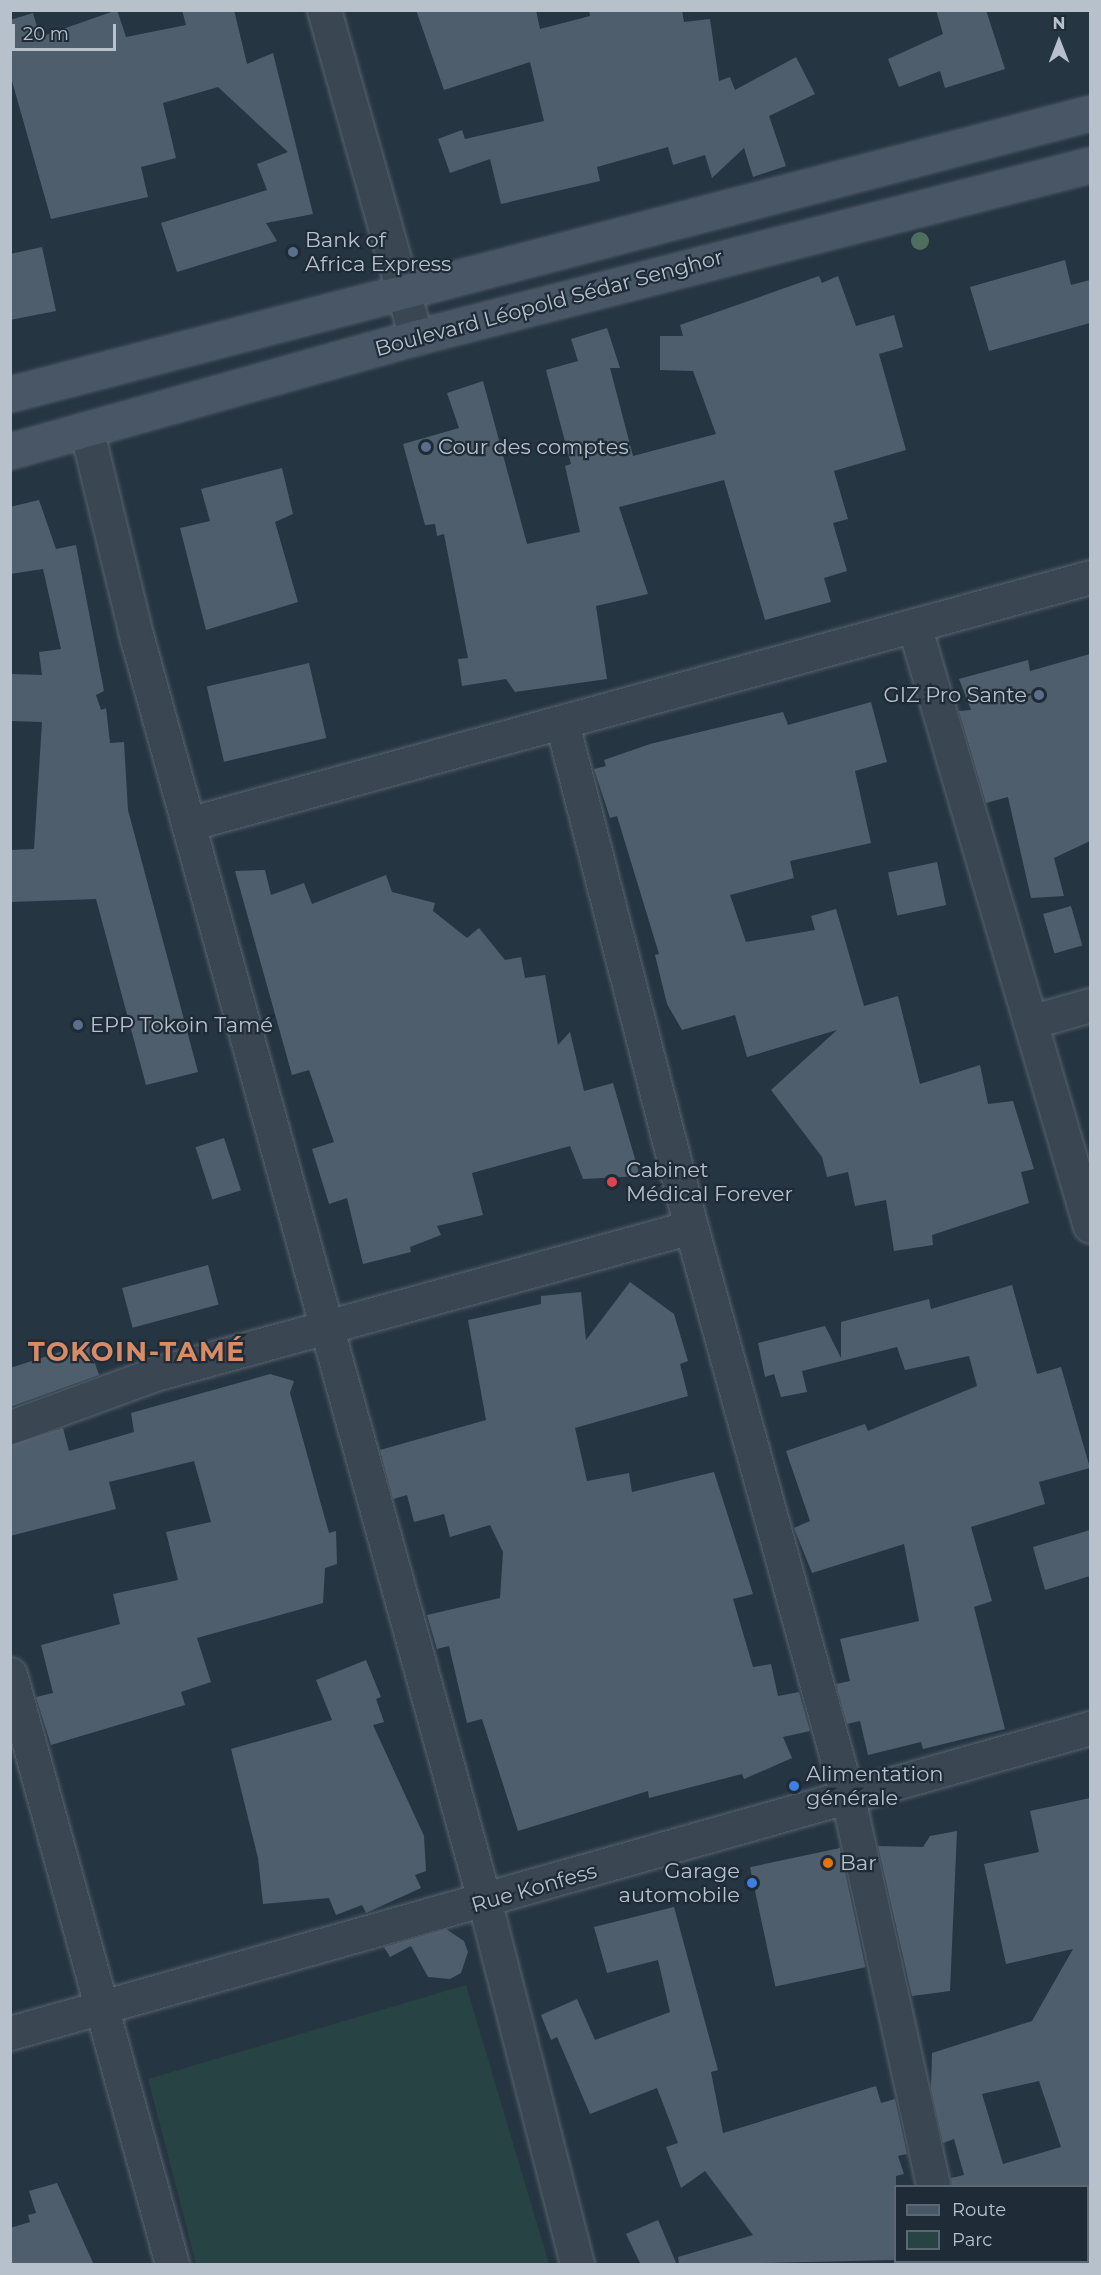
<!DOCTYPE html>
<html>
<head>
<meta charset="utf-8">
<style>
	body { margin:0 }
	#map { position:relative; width:1101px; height:2275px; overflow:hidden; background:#263542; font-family:Montserrat,sans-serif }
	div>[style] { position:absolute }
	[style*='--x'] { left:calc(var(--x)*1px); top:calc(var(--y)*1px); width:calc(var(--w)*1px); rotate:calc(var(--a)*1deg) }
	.green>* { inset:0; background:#284343 }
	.building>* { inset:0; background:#4f5e6d; transform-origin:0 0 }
	.roads { filter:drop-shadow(0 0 2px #58646f) drop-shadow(0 0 2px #58646f) }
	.street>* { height:33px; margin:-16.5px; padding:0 16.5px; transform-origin:16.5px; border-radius:16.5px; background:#3a4652 }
	.secondary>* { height:33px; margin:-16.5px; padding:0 16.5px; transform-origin:16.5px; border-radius:16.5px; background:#485665 }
	.trees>* { width:18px; height:18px; margin:-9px; border-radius:50%; background:#4e6e5e }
	.dots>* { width:16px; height:16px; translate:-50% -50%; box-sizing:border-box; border:3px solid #1f2b37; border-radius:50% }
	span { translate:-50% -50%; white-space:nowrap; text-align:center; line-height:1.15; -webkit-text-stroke:4.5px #1f2b37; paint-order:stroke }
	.poi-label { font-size:21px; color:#b7c1cc }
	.left { translate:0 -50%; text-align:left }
	.right { translate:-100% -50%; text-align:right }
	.street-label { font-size:21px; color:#b7c1cc }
	.district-label { font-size:27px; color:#d78c67; font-weight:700; letter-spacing:1.5px }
	.frame { position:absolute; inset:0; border:12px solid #b7c1cc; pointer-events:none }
	.legend { position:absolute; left:894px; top:2185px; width:195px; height:78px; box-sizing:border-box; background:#1f2b37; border:2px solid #5c6773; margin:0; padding:8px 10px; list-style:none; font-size:18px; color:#b7c1cc }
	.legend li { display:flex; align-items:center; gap:12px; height:30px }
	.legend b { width:30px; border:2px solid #5c6773 }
	.north { position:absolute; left:1029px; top:12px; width:60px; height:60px; -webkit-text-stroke:4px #1f2b37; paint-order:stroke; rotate:0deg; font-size:16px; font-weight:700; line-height:24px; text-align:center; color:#b7c1cc }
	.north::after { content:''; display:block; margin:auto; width:21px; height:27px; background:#b7c1cc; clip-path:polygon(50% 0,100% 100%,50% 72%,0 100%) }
	.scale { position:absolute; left:12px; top:24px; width:104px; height:27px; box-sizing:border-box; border:3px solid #b7c1cc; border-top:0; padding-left:8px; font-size:18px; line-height:21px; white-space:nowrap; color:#b7c1cc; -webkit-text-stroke:4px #1f2b37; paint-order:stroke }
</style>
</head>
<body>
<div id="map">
	<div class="green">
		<i style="clip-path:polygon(466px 1985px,549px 2264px,196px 2264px,148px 2079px)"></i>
	</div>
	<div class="building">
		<i style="clip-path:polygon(117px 10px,126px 37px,186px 25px,182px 10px,234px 10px,247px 64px,273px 53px,313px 214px,266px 223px,277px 241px,177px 272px,161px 223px,267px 190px,257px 164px,288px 152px,218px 87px,163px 103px,176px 158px,141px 167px,148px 197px,51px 219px,10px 74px,10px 20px,33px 13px,40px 37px)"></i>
		<i style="clip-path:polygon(416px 10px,536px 10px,540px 29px,590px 16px,589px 10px,682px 10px,684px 22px,710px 19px,719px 81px,730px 77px,735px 90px,796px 57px,815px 94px,769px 116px,786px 166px,753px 177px,744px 148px,712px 178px,705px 155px,673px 165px,668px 147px,597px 167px,600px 181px,501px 204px,490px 159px,450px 173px,438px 139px,462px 130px,465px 139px,544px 121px,530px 62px,444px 90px)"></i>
		<i style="clip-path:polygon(936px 10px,986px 10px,1005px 69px,945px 88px,940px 71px,899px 87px,888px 59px,943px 34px)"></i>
		<i style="clip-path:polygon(42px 247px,56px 311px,10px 320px,10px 254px)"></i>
		<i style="clip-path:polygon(1065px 260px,1071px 285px,1090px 280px,1090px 323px,989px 351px,970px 287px)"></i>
		<i style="clip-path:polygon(819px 276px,822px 283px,838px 276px,856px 326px,894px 315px,903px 347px,879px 354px,906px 450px,834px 471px,848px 519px,833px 523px,847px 571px,824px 578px,831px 602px,765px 620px,724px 480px,619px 507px,648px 594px,596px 606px,607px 679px,515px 692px,506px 679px,462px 686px,458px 659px,468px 658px,444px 534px,437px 536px,435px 524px,425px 525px,403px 444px,459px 428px,447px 393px,483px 381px,527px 544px,580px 532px,565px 466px,571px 464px,546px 370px,578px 361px,571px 339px,607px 328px,620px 368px,610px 368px,633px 456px,716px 434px,693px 371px,660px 370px,660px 336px,683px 336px,680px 325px)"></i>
		<i style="clip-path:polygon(282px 468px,293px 514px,275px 522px,298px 602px,206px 630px,180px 528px,210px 521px,201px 489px)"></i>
		<i style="clip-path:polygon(39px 500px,56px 549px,76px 545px,104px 691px,96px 695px,101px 710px,106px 708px,110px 743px,124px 742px,128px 810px,198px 1072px,146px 1085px,96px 899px,10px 902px,10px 850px,34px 849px,42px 722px,10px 721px,10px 674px,42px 675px,39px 652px,61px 649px,43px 569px,10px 574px,10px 507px)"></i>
		<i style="clip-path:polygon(1090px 654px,1090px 841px,1054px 858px,1064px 896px,1031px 898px,1008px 797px,986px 803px,959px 711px,971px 710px,959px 679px,1028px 660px,1030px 671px)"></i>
		<i style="left:309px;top:663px;width:77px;height:105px;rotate:77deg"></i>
		<i style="clip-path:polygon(871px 702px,887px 762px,855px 771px,871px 843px,790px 861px,794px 878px,730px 895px,746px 942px,815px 930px,811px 916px,836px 909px,864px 1006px,898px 996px,920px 1084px,980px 1065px,988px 1104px,1013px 1101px,1034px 1169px,1021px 1172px,1029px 1203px,932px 1235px,933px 1245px,894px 1251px,886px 1200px,855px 1206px,848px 1172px,827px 1177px,822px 1157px,771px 1090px,837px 1030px,747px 1057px,735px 1015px,682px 1030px,667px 1004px,655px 955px,659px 954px,617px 816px,610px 818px,594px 769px,606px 766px,604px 760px,650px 744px,783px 712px,788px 725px)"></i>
		<i style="left:937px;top:862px;width:44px;height:50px;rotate:78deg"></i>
		<i style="clip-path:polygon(265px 870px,271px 895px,304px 883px,312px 904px,386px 875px,392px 892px,435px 903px,433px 911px,467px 938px,479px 928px,505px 960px,521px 957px,525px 978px,545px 975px,558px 1045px,570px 1032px,584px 1091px,613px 1083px,640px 1176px,583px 1179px,570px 1146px,472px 1173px,483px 1215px,437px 1226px,441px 1235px,410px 1247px,411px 1252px,363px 1264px,347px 1198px,329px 1204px,312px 1149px,334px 1142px,309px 1070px,292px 1075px,235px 871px)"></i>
		<i style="left:1071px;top:906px;width:41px;height:29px;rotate:74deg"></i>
		<i style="left:224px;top:1138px;width:55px;height:30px;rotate:72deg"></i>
		<i style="left:208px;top:1265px;width:41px;height:89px;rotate:75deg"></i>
		<i style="clip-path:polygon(630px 1282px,674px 1314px,688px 1361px,680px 1364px,688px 1396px,575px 1428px,587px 1481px,629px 1473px,632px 1492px,714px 1472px,753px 1594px,733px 1599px,753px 1667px,771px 1664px,778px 1696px,799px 1692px,810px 1731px,783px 1737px,792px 1758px,744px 1779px,742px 1774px,649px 1798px,648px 1791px,518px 1831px,482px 1719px,467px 1723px,449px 1646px,437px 1649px,427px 1615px,500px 1598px,503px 1552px,490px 1525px,450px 1537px,444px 1514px,414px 1522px,407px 1495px,393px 1499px,380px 1450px,486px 1420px,468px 1320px,541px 1304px,541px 1296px,581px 1292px,586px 1340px)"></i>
		<i style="clip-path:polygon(1012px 1285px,1037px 1374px,1061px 1367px,1090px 1468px,1039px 1482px,1045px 1504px,971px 1527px,992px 1601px,974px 1607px,1005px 1729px,923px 1749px,921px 1742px,868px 1755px,860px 1721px,847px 1724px,836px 1684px,850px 1681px,840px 1639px,919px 1621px,904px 1544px,812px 1573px,794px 1528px,810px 1521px,786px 1451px,865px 1424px,868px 1431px,977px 1386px,969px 1356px,905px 1370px,897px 1347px,802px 1371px,807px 1392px,781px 1397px,774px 1374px,765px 1377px,758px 1343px,825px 1326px,841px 1358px,841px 1322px,929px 1299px,931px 1309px)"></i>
		<i style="clip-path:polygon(88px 1343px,99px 1375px,10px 1407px,10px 1368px)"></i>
		<i style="clip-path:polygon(270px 1374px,294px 1381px,290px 1393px,329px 1533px,336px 1531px,337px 1564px,325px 1568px,323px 1603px,197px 1638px,211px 1682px,181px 1692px,185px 1705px,51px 1745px,36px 1697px,53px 1693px,41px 1645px,120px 1624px,113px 1594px,178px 1580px,166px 1532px,211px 1522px,194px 1461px,109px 1482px,116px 1509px,10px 1536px,10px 1445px,63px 1428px,69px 1451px,134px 1432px,131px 1413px)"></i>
		<i style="clip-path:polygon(1090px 1530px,1090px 1576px,1045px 1590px,1033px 1547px)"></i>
		<i style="clip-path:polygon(366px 1660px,381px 1697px,376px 1699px,384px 1722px,373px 1725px,424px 1836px,426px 1871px,415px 1875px,421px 1888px,366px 1913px,362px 1905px,336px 1915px,329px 1898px,263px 1904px,258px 1858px,231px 1749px,332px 1720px,316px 1680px)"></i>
		<i style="clip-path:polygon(evenodd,1090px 1798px,1090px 2219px,1088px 2220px,1088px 2187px,952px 2187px,951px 2178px,964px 2175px,954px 2139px,943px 2143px,931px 2089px,932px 2053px,1032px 2021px,1073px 1949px,1006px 1964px,984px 1864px,1039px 1852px,1030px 1811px,1090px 1798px,1039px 2081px,1061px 2147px,1003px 2164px,982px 2094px,1039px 2081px)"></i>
		<i style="clip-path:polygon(957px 1831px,950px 1991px,912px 1996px,878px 1846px,923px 1847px,930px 1836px)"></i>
		<i style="left:840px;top:1848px;width:122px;height:92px;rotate:78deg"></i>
		<i style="clip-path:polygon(674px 1907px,718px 2070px,711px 2072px,723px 2133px,876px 2086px,881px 2103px,895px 2099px,907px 2154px,898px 2156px,904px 2174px,896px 2176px,896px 2260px,679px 2265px,678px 2257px,753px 2235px,705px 2171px,681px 2188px,666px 2147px,678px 2143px,657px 2088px,590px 2114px,557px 2037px,551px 2040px,541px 2015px,577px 1999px,595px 2040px,670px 2012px,658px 1960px,607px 1973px,594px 1927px)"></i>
		<i style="clip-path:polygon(446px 1929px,464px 1941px,468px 1952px,461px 1973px,450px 1979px,428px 1977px,411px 1946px,390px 1957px,384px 1947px)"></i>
		<i style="clip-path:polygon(57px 2183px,94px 2265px,10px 2265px,10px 2228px,30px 2222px,28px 2215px,36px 2213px,29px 2191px)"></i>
		<i style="clip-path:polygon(658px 2220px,677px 2265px,641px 2265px,626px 2234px)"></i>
	</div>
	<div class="roads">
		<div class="street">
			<i style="--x:324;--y:10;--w:340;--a:74.3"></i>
			<i style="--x:87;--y:432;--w:212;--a:76.4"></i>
			<i style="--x:137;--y:638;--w:1312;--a:74.62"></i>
			<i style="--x:485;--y:1903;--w:373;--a:75.7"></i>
			<i style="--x:914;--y:625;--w:626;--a:73.68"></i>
			<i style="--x:562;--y:723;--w:520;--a:75.64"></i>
			<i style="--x:691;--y:1227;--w:592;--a:74.63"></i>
			<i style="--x:848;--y:1798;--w:397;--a:77.6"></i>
			<i style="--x:188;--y:824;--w:935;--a:-15.31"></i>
			<i style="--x:1030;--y:1022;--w:62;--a:-15.8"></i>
			<i style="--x:10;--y:1427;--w:154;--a:-20.1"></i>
			<i style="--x:155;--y:1374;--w:556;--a:-15.34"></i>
			<i style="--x:10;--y:1674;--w:612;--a:74.65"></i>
			<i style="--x:10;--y:2033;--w:1122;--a:-15.77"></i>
			<i style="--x:950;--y:2262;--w:2;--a:63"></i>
		</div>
		<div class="secondary">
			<i style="--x:10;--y:394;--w:1116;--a:-14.58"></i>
			<i style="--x:10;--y:451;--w:422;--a:-15.7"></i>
			<i style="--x:416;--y:337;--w:696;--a:-14.32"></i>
		</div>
	</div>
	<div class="trees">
		<i style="left:920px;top:241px"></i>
	</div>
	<div class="dots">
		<i style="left:293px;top:252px;background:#5c6f8a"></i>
		<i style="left:426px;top:447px;background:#5c6f8a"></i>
		<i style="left:1039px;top:695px;background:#5c6f8a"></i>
		<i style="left:78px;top:1025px;background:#5c6f8a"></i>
		<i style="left:612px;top:1182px;background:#e0444e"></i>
		<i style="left:794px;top:1786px;background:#3f7fe0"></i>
		<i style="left:828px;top:1863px;background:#e8710a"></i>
		<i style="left:752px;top:1883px;background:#3f7fe0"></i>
	</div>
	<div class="poi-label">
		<span class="left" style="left:305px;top:252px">Bank of<br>Africa Express</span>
		<span class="left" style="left:438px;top:447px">Cour des comptes</span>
		<span class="right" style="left:1027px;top:695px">GIZ Pro Sante</span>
		<span class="left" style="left:90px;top:1025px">EPP Tokoin Tamé</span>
		<span class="left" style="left:626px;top:1182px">Cabinet<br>Médical Forever</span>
		<span class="left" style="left:806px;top:1786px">Alimentation<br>générale</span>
		<span class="left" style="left:840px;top:1863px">Bar</span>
		<span class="right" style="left:740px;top:1883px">Garage<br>automobile</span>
	</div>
	<div class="street-label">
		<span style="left:549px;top:303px;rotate:-15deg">Boulevard Léopold Sédar Senghor</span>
		<span style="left:534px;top:1888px;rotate:-16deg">Rue Konfess</span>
	</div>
	<div class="district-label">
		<span style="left:137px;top:1352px">TOKOIN-TAMÉ</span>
	</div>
	<div class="frame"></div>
	<ul class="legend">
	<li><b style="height:8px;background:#485665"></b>Route</li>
	<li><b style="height:16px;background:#284343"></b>Parc</li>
	</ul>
	<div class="north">N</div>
	<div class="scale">20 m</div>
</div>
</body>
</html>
